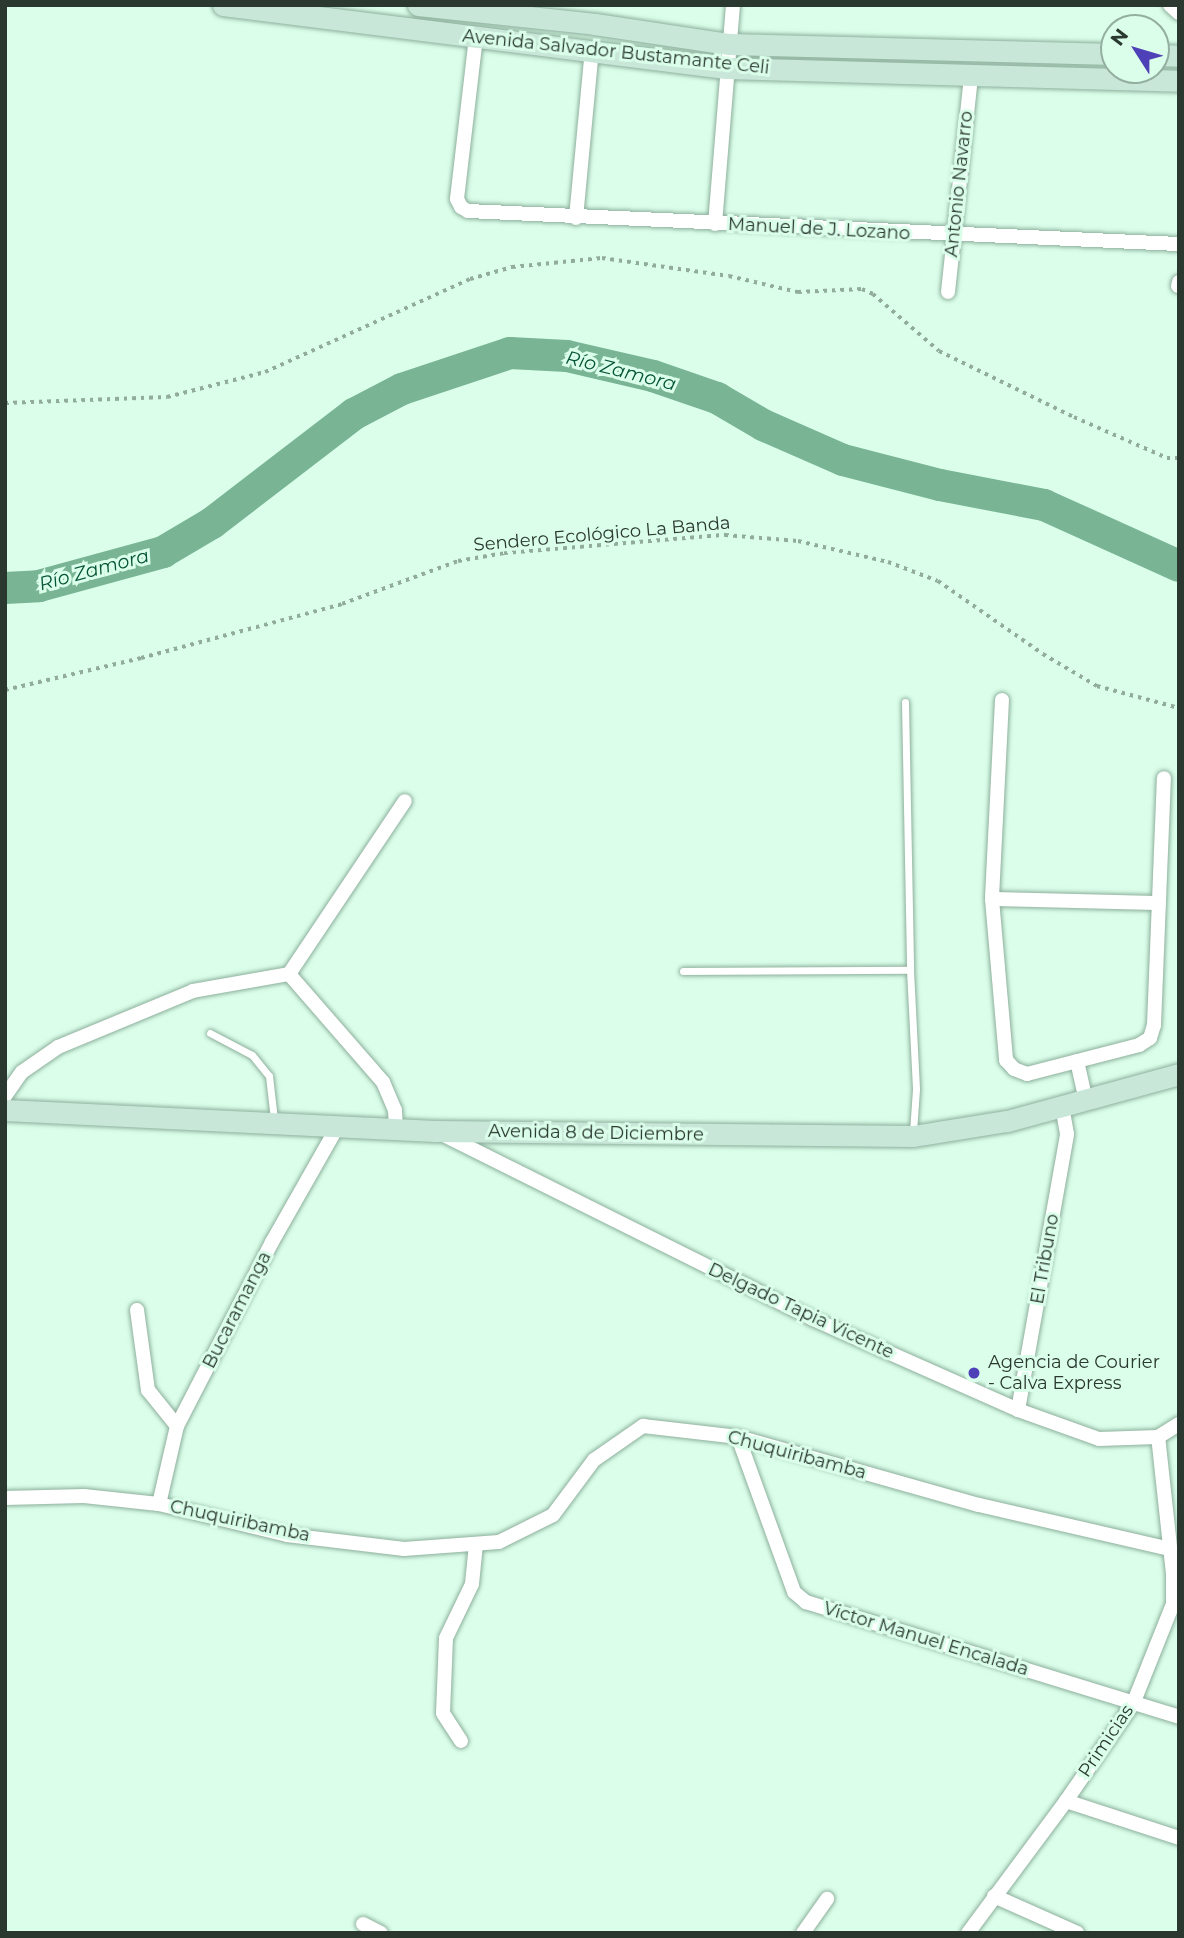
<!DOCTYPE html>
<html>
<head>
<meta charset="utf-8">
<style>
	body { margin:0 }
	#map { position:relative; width:1184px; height:1938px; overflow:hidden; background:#dafeea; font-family:Montserrat,sans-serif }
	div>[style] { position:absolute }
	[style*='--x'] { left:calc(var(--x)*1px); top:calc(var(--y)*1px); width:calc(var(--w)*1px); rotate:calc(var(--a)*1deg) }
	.river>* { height:32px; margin:-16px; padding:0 16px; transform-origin:16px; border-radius:16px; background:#79b495 }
	.path>* { height:3.5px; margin-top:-1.75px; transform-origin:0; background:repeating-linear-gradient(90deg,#91ac9d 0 3.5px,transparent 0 8.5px) }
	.roads { filter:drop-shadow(0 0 2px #8daf9c) drop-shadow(0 0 2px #8daf9c) }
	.lane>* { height:7px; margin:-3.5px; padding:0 3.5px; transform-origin:3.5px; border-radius:3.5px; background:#fff }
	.street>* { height:14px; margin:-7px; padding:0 7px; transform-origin:7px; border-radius:7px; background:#fff }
	.secondary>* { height:21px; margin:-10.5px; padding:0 10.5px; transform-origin:10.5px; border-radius:10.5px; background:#c9e7d9 }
	.dots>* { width:19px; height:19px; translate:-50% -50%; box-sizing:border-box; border:4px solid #dafeea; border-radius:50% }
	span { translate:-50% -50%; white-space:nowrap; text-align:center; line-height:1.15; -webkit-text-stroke:6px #dafeea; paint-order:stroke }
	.street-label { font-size:18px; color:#2a3830 }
	.poi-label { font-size:18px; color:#2a3830 }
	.left { translate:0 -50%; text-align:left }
	.water-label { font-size:19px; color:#065437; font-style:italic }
	.frame { position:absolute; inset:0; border:7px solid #2a3830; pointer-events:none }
	.north { position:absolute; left:1100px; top:14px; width:70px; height:70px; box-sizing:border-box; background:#dafeea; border:2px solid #94afa0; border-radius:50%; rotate:307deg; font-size:19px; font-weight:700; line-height:28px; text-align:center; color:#2a3830 }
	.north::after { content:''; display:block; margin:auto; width:24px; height:32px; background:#4e40b7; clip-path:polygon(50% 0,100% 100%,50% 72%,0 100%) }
</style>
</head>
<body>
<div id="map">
	<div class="river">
		<i style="--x:5;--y:588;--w:34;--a:-3"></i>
		<i style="--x:39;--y:586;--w:129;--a:-15.3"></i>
		<i style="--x:163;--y:552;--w:57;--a:-30.6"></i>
		<i style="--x:212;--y:523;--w:179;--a:-37.5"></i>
		<i style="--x:354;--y:414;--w:54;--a:-27.5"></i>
		<i style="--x:402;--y:389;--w:114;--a:-18.4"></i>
		<i style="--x:510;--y:353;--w:57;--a:3"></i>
		<i style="--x:567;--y:356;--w:88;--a:13.1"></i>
		<i style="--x:653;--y:376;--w:68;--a:19"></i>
		<i style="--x:717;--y:398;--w:53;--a:30.4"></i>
		<i style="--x:763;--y:425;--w:87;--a:23.6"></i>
		<i style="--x:843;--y:460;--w:100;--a:14.5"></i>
		<i style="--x:940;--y:485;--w:106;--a:10.9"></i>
		<i style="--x:1044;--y:505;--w:148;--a:24.3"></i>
	</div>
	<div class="path">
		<i style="--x:5;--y:403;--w:162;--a:-2.1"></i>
		<i style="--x:167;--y:397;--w:101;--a:-14.3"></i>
		<i style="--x:265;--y:372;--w:225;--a:-24.4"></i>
		<i style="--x:470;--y:279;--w:44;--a:-15.9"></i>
		<i style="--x:512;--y:267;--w:90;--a:-5.7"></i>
		<i style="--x:602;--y:258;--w:128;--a:8.1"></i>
		<i style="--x:729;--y:276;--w:71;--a:13.1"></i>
		<i style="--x:798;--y:292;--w:64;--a:-2.7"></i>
		<i style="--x:862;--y:289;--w:12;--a:24"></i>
		<i style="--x:873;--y:294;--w:87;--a:40.8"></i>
		<i style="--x:939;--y:351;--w:150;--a:26.1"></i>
		<i style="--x:1074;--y:417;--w:102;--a:23.8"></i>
		<i style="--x:1167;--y:458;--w:12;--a:0"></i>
		<i style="--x:5;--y:690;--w:140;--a:-13.2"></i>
		<i style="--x:141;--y:658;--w:208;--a:-15"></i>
		<i style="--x:342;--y:604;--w:124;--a:-20.3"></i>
		<i style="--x:458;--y:561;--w:47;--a:-9.9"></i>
		<i style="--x:504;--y:553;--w:222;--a:-4.7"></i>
		<i style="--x:725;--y:535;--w:73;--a:4.7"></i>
		<i style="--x:798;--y:541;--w:92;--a:13.1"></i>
		<i style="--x:888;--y:562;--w:53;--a:20.8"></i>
		<i style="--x:938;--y:581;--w:128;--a:34.8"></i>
		<i style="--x:1043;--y:654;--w:63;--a:30.7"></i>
		<i style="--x:1097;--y:686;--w:85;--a:15"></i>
	</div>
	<div class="roads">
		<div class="lane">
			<i style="--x:905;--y:702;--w:268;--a:88.9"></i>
			<i style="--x:910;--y:970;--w:119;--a:87.1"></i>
			<i style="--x:916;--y:1089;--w:43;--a:94"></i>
			<i style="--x:683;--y:971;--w:227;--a:-0.3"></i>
			<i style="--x:210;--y:1033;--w:47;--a:27.6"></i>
			<i style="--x:252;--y:1055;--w:27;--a:51"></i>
			<i style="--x:269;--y:1076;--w:43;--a:83.4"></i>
		</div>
		<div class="street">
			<i style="--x:1170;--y:5;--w:12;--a:42"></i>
			<i style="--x:476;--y:37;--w:163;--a:96.7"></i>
			<i style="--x:457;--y:199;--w:9;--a:63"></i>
			<i style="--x:461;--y:207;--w:8;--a:30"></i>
			<i style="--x:468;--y:211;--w:712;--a:2.66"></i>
			<i style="--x:576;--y:218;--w:169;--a:-84.6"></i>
			<i style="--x:715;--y:224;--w:220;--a:-85.3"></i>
			<i style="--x:1178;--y:286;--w:4;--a:-76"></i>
			<i style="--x:948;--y:292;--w:216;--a:-83.9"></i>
			<i style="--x:1002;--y:700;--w:199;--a:92.9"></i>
			<i style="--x:992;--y:899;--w:162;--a:85"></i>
			<i style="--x:1006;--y:1060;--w:12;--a:48"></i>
			<i style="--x:1014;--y:1069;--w:14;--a:21"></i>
			<i style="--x:1027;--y:1074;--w:116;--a:-14.5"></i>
			<i style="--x:1139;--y:1045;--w:13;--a:-32"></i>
			<i style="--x:1150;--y:1038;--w:14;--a:-73"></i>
			<i style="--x:1154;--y:1025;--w:247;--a:-87.7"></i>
			<i style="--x:992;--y:899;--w:167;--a:1.4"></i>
			<i style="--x:289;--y:974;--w:143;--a:49"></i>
			<i style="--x:383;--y:1082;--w:30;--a:67"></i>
			<i style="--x:395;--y:1110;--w:18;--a:87"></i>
			<i style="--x:1077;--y:1061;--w:41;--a:77.3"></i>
			<i style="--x:5;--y:1096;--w:29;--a:-55"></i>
			<i style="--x:22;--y:1072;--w:44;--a:-34.8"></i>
			<i style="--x:58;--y:1047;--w:146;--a:-22.5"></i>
			<i style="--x:193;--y:991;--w:97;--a:-10"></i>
			<i style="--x:289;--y:974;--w:208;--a:-56.2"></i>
			<i style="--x:442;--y:1134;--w:415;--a:26.5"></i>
			<i style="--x:813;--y:1319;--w:224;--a:23.9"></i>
			<i style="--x:1018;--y:1410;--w:86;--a:19.7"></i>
			<i style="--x:1099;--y:1439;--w:59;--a:-1.9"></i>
			<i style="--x:1158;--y:1437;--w:25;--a:-32"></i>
			<i style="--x:137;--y:1310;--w:81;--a:82.2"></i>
			<i style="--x:148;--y:1390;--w:46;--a:51.1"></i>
			<i style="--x:1018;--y:1410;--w:280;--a:-79.9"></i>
			<i style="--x:1067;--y:1134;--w:27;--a:-100"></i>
			<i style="--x:738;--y:1437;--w:165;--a:70.1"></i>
			<i style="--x:794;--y:1592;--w:16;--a:40"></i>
			<i style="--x:806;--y:1602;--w:390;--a:17.1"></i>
			<i style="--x:5;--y:1498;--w:79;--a:-1.5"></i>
			<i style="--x:84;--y:1496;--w:75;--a:6.1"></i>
			<i style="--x:159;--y:1504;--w:132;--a:13.6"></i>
			<i style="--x:287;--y:1535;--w:118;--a:6.8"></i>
			<i style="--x:404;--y:1549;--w:95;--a:-4.2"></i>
			<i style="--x:499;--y:1542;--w:60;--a:-26.6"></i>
			<i style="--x:553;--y:1515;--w:69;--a:-53.3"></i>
			<i style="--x:594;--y:1460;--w:60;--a:-34.8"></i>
			<i style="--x:643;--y:1426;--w:96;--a:6.6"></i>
			<i style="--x:738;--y:1437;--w:250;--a:15.8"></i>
			<i style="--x:979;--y:1505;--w:195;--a:13"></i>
			<i style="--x:159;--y:1504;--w:80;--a:-77"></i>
			<i style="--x:177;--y:1426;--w:207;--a:-62.7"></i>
			<i style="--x:272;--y:1242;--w:133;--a:-60.4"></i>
			<i style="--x:461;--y:1741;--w:33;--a:-123"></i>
			<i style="--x:443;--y:1713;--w:75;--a:-87.7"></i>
			<i style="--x:446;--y:1638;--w:60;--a:-64.3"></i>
			<i style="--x:472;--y:1584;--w:40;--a:-84.3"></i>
			<i style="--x:1066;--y:1801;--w:119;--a:18.1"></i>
			<i style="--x:994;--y:1896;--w:91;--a:24"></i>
			<i style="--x:363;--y:1924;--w:20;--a:27"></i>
			<i style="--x:803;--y:1933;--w:42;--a:-54.8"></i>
			<i style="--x:968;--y:1933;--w:164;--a:-53.4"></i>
			<i style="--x:1066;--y:1801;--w:118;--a:-55.4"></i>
			<i style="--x:1133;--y:1704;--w:108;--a:-68.2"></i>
			<i style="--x:1173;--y:1604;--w:30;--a:-90"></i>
			<i style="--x:1173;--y:1574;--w:138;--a:-96.2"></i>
		</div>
		<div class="secondary">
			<i style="--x:223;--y:5;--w:507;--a:7.14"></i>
			<i style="--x:726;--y:68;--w:453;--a:1.6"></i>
			<i style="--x:418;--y:5;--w:178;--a:6.1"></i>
			<i style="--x:595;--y:24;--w:135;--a:8.5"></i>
			<i style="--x:729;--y:44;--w:385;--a:1.5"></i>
			<i style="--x:1156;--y:55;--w:23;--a:2"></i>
			<i style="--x:5;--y:1110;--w:430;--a:2.8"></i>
			<i style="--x:434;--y:1131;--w:479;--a:0.6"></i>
			<i style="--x:913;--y:1136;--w:95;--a:-9.1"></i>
			<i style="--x:1007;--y:1121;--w:178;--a:-15.3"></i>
		</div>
	</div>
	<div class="dots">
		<i style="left:974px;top:1373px;background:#4e40b7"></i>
	</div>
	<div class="street-label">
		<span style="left:616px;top:52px;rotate:6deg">Avenida Salvador Bustamante Celi</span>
		<span style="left:959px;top:184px;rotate:-84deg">Antonio Navarro</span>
		<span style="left:819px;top:229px;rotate:3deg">Manuel de J. Lozano</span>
		<span style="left:602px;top:534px;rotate:-5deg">Sendero Ecológico La Banda</span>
		<span style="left:596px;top:1133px;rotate:1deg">Avenida 8 de Diciembre</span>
		<span style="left:1045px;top:1259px;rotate:-80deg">El Tribuno</span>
		<span style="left:237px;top:1310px;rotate:-63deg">Bucaramanga</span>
		<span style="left:801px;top:1311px;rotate:25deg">Delgado Tapia Vicente</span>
		<span style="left:797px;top:1455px;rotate:15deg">Chuquiribamba</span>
		<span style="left:240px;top:1521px;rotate:12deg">Chuquiribamba</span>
		<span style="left:926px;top:1639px;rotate:17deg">Victor Manuel Encalada</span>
		<span style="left:1106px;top:1741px;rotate:-56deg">Primicias</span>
	</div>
	<div class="poi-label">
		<span class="left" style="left:988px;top:1373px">Agencia de Courier<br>- Calva Express</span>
	</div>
	<div class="water-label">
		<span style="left:621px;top:371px;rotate:14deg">Río Zamora</span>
		<span style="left:94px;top:570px;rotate:-15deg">Río Zamora</span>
	</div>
	<div class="frame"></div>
	<div class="north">N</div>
</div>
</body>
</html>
